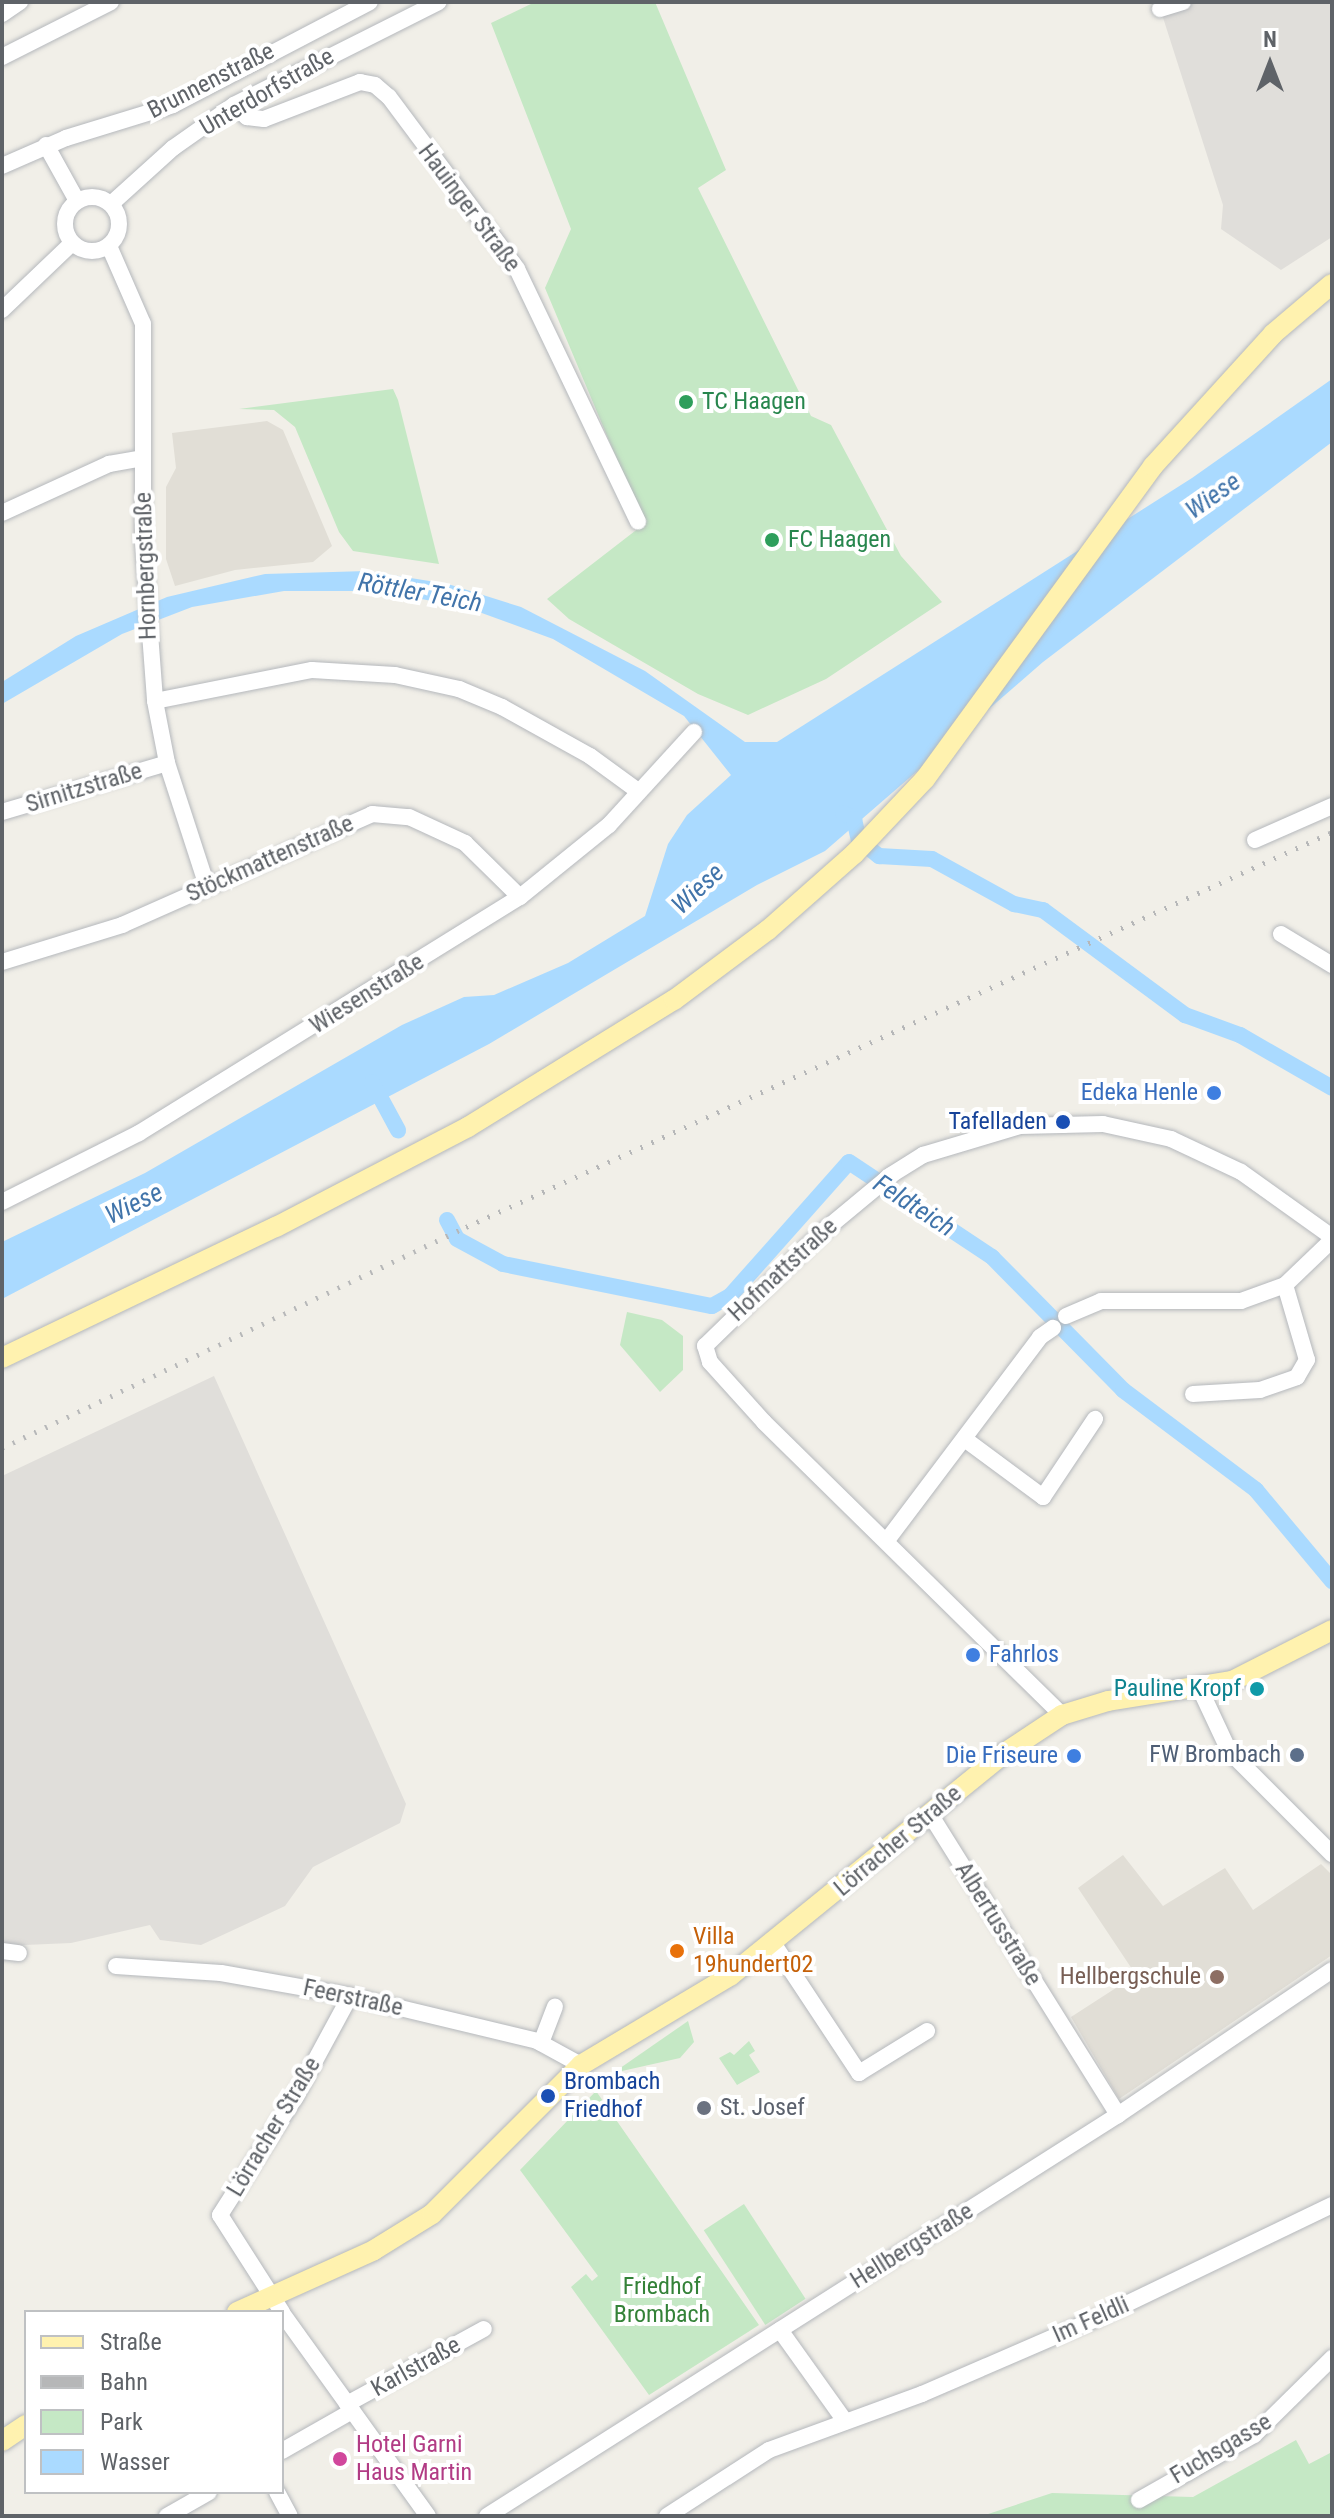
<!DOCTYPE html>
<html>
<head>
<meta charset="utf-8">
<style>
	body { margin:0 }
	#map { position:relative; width:1334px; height:2518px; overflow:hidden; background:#f1efe8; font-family:"Roboto Condensed",sans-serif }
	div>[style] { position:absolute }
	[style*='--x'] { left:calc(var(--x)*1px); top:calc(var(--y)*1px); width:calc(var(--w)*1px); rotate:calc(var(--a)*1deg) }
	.industrial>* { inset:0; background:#e0deda }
	.education>* { inset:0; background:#e1ded6 }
	.green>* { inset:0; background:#c5e8c5; transform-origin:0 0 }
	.water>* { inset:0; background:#aadaff }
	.canal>* { height:16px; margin:-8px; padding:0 8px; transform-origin:8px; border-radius:8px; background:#aadaff }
	.roads { filter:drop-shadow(0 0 2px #b5b8bc) drop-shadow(0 0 2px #b5b8bc) }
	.minor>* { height:16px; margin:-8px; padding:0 8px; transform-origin:8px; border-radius:8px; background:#fff }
	.minor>.ring { margin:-8px; padding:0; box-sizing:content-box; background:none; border:16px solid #fff; border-radius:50% }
	.major>* { height:20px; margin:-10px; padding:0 10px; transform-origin:10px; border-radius:10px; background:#fff2af }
	.rail>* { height:5px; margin-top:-2.5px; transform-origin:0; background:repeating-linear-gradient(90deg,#b6b7b8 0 2px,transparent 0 12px) }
	.dots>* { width:22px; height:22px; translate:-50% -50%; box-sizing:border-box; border:4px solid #fff; border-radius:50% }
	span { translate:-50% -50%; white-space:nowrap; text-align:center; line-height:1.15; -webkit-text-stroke:8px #fff; paint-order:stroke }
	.street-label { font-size:24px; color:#5f6368 }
	.leisure-label { font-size:24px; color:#27864d }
	.left { translate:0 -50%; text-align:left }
	.shop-label { font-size:24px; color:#366cbe }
	.right { translate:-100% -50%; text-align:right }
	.transit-label { font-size:24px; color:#164399 }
	.culture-label { font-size:24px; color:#0d838f }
	.service-label { font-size:24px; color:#4e5e75 }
	.food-label { font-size:24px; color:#c56008 }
	.education-label { font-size:24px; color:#785e54 }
	.worship-label { font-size:24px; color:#5b616d }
	.park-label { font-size:24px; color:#348238 }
	.hotel-label { font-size:24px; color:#b23c85 }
	.water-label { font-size:26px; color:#4174aa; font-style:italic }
	.frame { position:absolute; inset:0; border:4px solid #5f6368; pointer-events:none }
	.legend { position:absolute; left:24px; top:2310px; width:260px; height:184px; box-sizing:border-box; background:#fff; border:2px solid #bfc1c3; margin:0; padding:10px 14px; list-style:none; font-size:24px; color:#5f6368 }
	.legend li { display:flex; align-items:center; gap:16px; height:40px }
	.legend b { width:40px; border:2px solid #bfc1c3 }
	.north { position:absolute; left:1230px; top:24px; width:80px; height:80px; -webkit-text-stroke:6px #fff; paint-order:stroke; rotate:0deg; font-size:22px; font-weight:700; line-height:32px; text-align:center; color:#5f6368 }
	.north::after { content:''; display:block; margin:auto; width:28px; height:36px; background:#5f6368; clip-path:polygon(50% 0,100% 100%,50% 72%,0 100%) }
</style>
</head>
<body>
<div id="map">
	<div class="industrial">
		<i style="clip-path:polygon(1158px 2px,1332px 2px,1332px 237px,1281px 270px,1221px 229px,1223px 205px)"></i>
		<i style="clip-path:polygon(214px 1376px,406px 1804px,400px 1823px,313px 1867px,285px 1906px,201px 1945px,160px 1940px,150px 1925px,71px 1943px,2px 1946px,2px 1476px)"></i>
	</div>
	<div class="education">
		<i style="clip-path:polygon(267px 421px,283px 430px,332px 546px,313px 562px,235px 570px,175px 586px,166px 559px,166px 487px,176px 468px,172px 433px)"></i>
		<i style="clip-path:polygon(1123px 1855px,1163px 1906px,1225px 1868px,1253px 1910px,1321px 1864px,1332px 1875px,1332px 1955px,1119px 2099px,1071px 2017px,1136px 1975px,1078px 1888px)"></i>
	</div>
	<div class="green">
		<i style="clip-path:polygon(535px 2px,655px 2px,726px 170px,698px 188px,811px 416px,831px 425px,901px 556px,942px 602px,826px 679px,748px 715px,698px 694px,569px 619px,547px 599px,644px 524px,545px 288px,571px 229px,491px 23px)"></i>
		<i style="clip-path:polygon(393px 389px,398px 400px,439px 564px,353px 551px,339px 532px,295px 427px,274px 410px,239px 409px)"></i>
		<i style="clip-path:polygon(627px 1312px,662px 1320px,683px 1336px,683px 1370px,660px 1392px,620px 1345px)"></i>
		<i style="clip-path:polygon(688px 2021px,694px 2042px,680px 2058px,613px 2073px)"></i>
		<i style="clip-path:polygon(749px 2041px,755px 2051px,749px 2055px,760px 2072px,737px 2085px,719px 2058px,730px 2052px,734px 2055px)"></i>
		<i style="clip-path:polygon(596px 2091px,759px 2325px,649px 2395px,571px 2287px,586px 2274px,592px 2281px,598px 2276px,520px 2170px)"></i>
		<i style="left:744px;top:2204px;width:113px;height:48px;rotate:57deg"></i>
		<i style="clip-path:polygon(1296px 2440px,1309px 2464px,1332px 2452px,1332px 2516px,982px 2516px,1052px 2493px,1193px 2497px)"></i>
	</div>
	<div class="water">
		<i style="clip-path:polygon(1332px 379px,1332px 442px,1043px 662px,825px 851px,757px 885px,489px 1044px,2px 1299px,2px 1242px,145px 1173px,402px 1025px,464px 997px,494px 995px,568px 963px,645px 916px,668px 844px,687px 815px,731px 775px,684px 716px,553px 639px,468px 608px,380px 591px,284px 591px,192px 607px,122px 634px,2px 704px,2px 682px,76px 636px,167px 597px,265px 574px,367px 571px,448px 584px,521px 607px,645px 671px,745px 742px,777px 742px,1192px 478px)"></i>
	</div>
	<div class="canal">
		<i style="--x:843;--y:813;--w:13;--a:29"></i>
		<i style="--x:854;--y:819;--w:22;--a:77"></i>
		<i style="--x:859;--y:840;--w:26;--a:39"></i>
		<i style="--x:879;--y:856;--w:53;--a:3.2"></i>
		<i style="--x:932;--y:859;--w:94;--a:28.8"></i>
		<i style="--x:1014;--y:904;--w:30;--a:12"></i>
		<i style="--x:1043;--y:910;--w:177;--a:36.5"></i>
		<i style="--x:1185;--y:1015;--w:59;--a:20"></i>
		<i style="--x:1240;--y:1035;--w:106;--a:29.9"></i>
		<i style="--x:372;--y:1082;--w:55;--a:61.6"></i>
		<i style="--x:447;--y:1220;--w:21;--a:62"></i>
		<i style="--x:457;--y:1239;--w:52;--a:28.5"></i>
		<i style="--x:503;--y:1264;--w:213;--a:11.4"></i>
		<i style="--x:712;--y:1306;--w:21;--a:-29"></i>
		<i style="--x:730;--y:1296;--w:179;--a:-48.4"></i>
		<i style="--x:849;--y:1162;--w:172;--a:33.6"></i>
		<i style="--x:992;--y:1257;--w:187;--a:45.4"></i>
		<i style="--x:1123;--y:1390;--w:166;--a:36.9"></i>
		<i style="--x:1256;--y:1490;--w:119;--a:50.1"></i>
	</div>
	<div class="roads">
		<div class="minor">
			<i style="--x:1160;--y:9;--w:24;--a:-17"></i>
			<i style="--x:2;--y:14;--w:22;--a:-34"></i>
			<i style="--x:2;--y:57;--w:122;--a:-26.8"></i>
			<i style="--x:234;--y:105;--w:18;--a:43"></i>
			<i style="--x:247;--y:117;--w:17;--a:7"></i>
			<i style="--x:264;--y:119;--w:103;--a:-21.1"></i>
			<i style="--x:360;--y:82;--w:15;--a:11"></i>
			<i style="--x:375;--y:85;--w:18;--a:41"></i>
			<i style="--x:389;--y:97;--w:214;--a:53.3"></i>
			<i style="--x:517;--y:269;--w:280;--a:64.4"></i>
			<i style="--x:46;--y:145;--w:64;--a:61"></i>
			<i style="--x:2;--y:166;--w:70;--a:-23.6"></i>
			<i style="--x:66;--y:138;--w:112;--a:-17.1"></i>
			<i style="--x:173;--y:105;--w:222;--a:-27.6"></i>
			<i class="ring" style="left:65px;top:197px;width:38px;height:38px"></i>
			<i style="--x:111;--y:204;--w:84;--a:-42.1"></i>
			<i style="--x:173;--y:148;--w:75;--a:-35.2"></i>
			<i style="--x:234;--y:105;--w:229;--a:-26.7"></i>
			<i style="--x:109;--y:246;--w:85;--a:66.4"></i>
			<i style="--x:143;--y:324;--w:216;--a:90"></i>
			<i style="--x:143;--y:540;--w:161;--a:85.7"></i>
			<i style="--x:155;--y:701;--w:63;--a:79"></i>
			<i style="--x:167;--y:763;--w:129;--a:72"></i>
			<i style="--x:2;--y:310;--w:97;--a:-43.7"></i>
			<i style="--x:2;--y:513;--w:118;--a:-24.6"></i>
			<i style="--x:109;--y:464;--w:34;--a:-10"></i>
			<i style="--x:155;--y:701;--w:160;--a:-11.2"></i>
			<i style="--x:312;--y:670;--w:83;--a:3.4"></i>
			<i style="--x:395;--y:675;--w:66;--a:12.3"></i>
			<i style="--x:459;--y:689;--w:47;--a:22.7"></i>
			<i style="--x:502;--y:707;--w:101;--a:29.1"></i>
			<i style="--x:590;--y:756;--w:59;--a:36.1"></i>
			<i style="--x:2;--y:812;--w:172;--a:-16.5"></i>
			<i style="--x:1255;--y:840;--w:84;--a:-23.8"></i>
			<i style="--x:1281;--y:934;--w:60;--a:31.3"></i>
			<i style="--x:2;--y:962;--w:126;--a:-17.1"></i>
			<i style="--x:122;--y:925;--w:274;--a:-23.9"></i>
			<i style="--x:372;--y:814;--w:37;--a:5"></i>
			<i style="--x:409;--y:817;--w:62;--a:24.9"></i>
			<i style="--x:465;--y:843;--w:77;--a:44.5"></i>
			<i style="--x:2;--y:1202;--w:153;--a:-26.7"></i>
			<i style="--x:139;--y:1133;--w:448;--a:-31.8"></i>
			<i style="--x:520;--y:897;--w:114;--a:-39"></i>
			<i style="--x:609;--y:825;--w:126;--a:-47.6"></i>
			<i style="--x:1066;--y:1316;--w:38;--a:-23"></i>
			<i style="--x:1101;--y:1301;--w:140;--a:0"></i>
			<i style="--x:1241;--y:1301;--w:47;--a:-20"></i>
			<i style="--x:1285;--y:1285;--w:65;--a:-43.8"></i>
			<i style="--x:1193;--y:1394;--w:67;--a:-3.4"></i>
			<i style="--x:1260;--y:1390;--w:39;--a:-19"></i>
			<i style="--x:1297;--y:1377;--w:20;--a:-60"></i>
			<i style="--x:1307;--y:1360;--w:78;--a:-106.3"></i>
			<i style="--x:966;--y:1440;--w:96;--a:36.5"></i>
			<i style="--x:1043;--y:1497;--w:94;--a:-56.3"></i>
			<i style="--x:888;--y:1539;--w:253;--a:-53"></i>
			<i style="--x:1040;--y:1337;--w:16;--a:-35"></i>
			<i style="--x:1200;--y:1689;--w:68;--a:64.9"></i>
			<i style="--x:1229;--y:1751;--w:146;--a:45"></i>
			<i style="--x:1062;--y:1715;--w:418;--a:-135.5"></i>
			<i style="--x:764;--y:1422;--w:81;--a:-132"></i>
			<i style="--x:710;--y:1362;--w:17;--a:-107"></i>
			<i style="--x:705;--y:1346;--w:161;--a:-44.2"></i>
			<i style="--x:820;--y:1234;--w:92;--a:-39.7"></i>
			<i style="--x:891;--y:1175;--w:38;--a:-32"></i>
			<i style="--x:923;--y:1155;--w:101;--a:-16.6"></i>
			<i style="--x:1020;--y:1126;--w:83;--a:-1.4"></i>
			<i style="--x:1103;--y:1124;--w:70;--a:12.4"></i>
			<i style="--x:1171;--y:1139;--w:77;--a:25.2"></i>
			<i style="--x:1241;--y:1172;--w:112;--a:35.5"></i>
			<i style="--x:930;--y:1814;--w:355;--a:58"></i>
			<i style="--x:773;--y:1943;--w:156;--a:56.5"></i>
			<i style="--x:859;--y:2073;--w:80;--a:-31.7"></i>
			<i style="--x:2;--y:1951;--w:17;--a:7"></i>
			<i style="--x:116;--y:1966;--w:105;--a:3.8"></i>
			<i style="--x:221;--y:1973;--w:131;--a:10.1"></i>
			<i style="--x:350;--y:1996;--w:192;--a:13.5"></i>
			<i style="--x:537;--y:2041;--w:50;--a:28.6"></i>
			<i style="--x:541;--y:2043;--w:39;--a:-69"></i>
			<i style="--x:282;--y:2312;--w:115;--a:-122.6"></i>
			<i style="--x:220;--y:2215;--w:141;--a:-57.4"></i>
			<i style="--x:296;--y:2096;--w:114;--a:-61.6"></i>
			<i style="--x:282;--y:2313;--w:250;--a:54.3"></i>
			<i style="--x:780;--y:2330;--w:112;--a:54.5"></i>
			<i style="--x:347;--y:2404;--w:156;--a:-28.7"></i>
			<i style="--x:282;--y:2451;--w:81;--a:-29.7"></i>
			<i style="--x:277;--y:2492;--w:27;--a:62"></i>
			<i style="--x:1139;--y:2500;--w:132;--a:-29.5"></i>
			<i style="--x:1254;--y:2435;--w:110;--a:-44.6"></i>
			<i style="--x:167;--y:2516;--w:48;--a:-29.7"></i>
			<i style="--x:487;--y:2516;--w:748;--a:-32.44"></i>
			<i style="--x:1118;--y:2115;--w:258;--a:-34.1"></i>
			<i style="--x:667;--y:2516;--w:121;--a:-32.9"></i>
			<i style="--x:769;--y:2450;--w:163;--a:-20.1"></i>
			<i style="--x:922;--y:2394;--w:184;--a:-23.4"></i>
			<i style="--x:1091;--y:2321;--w:267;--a:-25.7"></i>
		</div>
		<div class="major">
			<i style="--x:2;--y:1358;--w:304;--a:-25.6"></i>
			<i style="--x:276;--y:1227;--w:216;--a:-27.5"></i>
			<i style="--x:468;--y:1127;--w:242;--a:-31.7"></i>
			<i style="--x:674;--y:1000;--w:117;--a:-36.7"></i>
			<i style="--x:768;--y:930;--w:115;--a:-41.5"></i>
			<i style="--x:854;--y:854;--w:103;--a:-46.6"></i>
			<i style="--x:925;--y:779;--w:387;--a:-53.9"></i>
			<i style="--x:1153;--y:466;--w:178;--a:-47.7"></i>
			<i style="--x:1273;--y:334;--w:77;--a:-40.3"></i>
			<i style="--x:237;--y:2312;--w:150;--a:-24.3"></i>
			<i style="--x:374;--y:2250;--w:68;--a:-31.8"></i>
			<i style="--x:432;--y:2214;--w:211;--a:-45"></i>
			<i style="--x:581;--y:2065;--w:174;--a:-30.9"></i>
			<i style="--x:730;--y:1976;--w:352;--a:-39.1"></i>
			<i style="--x:1003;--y:1754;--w:71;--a:-33.5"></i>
			<i style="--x:1062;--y:1715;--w:48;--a:-16.9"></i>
			<i style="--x:1108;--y:1701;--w:126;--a:-9.2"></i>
			<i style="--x:1232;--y:1681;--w:112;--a:-27"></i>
			<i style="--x:2;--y:2441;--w:29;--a:-34"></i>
		</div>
	</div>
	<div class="rail">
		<i style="--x:2;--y:1448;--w:514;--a:-25.47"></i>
		<i style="--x:466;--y:1227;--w:952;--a:-24.52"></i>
	</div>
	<div class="dots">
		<i style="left:686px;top:402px;background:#2e9e5b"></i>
		<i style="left:772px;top:540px;background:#2e9e5b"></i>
		<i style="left:1214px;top:1093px;background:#3f7fe0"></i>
		<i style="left:1063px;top:1122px;background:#1a4fb4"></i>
		<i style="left:973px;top:1655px;background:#3f7fe0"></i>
		<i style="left:1257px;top:1689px;background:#0f9aa8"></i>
		<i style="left:1297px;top:1755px;background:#5c6f8a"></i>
		<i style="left:1074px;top:1756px;background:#3f7fe0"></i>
		<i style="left:677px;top:1951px;background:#e8710a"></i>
		<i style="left:1217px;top:1977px;background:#8d6e63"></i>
		<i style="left:548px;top:2096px;background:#1a4fb4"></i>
		<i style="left:704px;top:2108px;background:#6b7280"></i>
		<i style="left:340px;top:2459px;background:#d1479c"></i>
	</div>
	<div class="street-label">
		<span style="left:211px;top:81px;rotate:-27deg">Brunnenstraße</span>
		<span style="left:267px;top:92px;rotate:-30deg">Unterdorfstraße</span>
		<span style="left:469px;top:208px;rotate:53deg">Hauinger Straße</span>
		<span style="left:146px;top:566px;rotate:-92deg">Hornbergstraße</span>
		<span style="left:84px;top:788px;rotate:-17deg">Sirnitzstraße</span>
		<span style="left:270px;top:859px;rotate:-24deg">Stöckmattenstraße</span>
		<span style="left:367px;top:994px;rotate:-32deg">Wiesenstraße</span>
		<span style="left:783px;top:1270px;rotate:-43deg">Hofmattstraße</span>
		<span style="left:898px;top:1841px;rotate:-40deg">Lörracher Straße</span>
		<span style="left:998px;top:1924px;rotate:58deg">Albertusstraße</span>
		<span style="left:353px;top:1998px;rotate:12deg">Feerstraße</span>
		<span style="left:274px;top:2127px;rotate:-59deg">Lörracher Straße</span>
		<span style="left:912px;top:2246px;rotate:-32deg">Hellbergstraße</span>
		<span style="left:1091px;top:2320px;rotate:-24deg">Im Feldli</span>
		<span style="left:416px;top:2367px;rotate:-29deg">Karlstraße</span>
		<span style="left:1221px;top:2449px;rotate:-31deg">Fuchsgasse</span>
	</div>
	<div class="leisure-label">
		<span class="left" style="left:702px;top:402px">TC Haagen</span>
		<span class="left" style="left:788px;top:540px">FC Haagen</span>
	</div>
	<div class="shop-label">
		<span class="right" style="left:1198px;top:1093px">Edeka Henle</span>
		<span class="left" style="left:989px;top:1655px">Fahrlos</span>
		<span class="right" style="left:1058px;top:1756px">Die Friseure</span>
	</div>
	<div class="transit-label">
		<span class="right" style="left:1047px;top:1122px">Tafelladen</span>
		<span class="left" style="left:564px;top:2096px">Brombach<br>Friedhof</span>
	</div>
	<div class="culture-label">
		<span class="right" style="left:1241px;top:1689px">Pauline Kropf</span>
	</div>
	<div class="service-label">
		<span class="right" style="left:1281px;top:1755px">FW Brombach</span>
	</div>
	<div class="food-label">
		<span class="left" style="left:693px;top:1951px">Villa<br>19hundert02</span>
	</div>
	<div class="education-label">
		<span class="right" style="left:1201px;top:1977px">Hellbergschule</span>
	</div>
	<div class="worship-label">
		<span class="left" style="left:720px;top:2108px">St. Josef</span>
	</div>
	<div class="park-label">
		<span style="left:662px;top:2301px">Friedhof<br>Brombach</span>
	</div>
	<div class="hotel-label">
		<span class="left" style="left:356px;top:2459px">Hotel Garni<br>Haus Martin</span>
	</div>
	<div class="water-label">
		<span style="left:1213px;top:496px;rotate:-35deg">Wiese</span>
		<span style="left:420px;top:593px;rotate:10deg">Röttler Teich</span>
		<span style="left:698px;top:889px;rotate:-43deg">Wiese</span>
		<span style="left:134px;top:1204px;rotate:-26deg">Wiese</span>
		<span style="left:914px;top:1206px;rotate:33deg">Feldteich</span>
	</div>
	<div class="frame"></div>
	<ul class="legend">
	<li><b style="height:10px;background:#fff2af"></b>Straße</li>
	<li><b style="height:10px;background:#b6b7b8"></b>Bahn</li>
	<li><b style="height:22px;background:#c5e8c5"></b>Park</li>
	<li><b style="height:22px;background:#aadaff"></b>Wasser</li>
	</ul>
	<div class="north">N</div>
</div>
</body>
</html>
